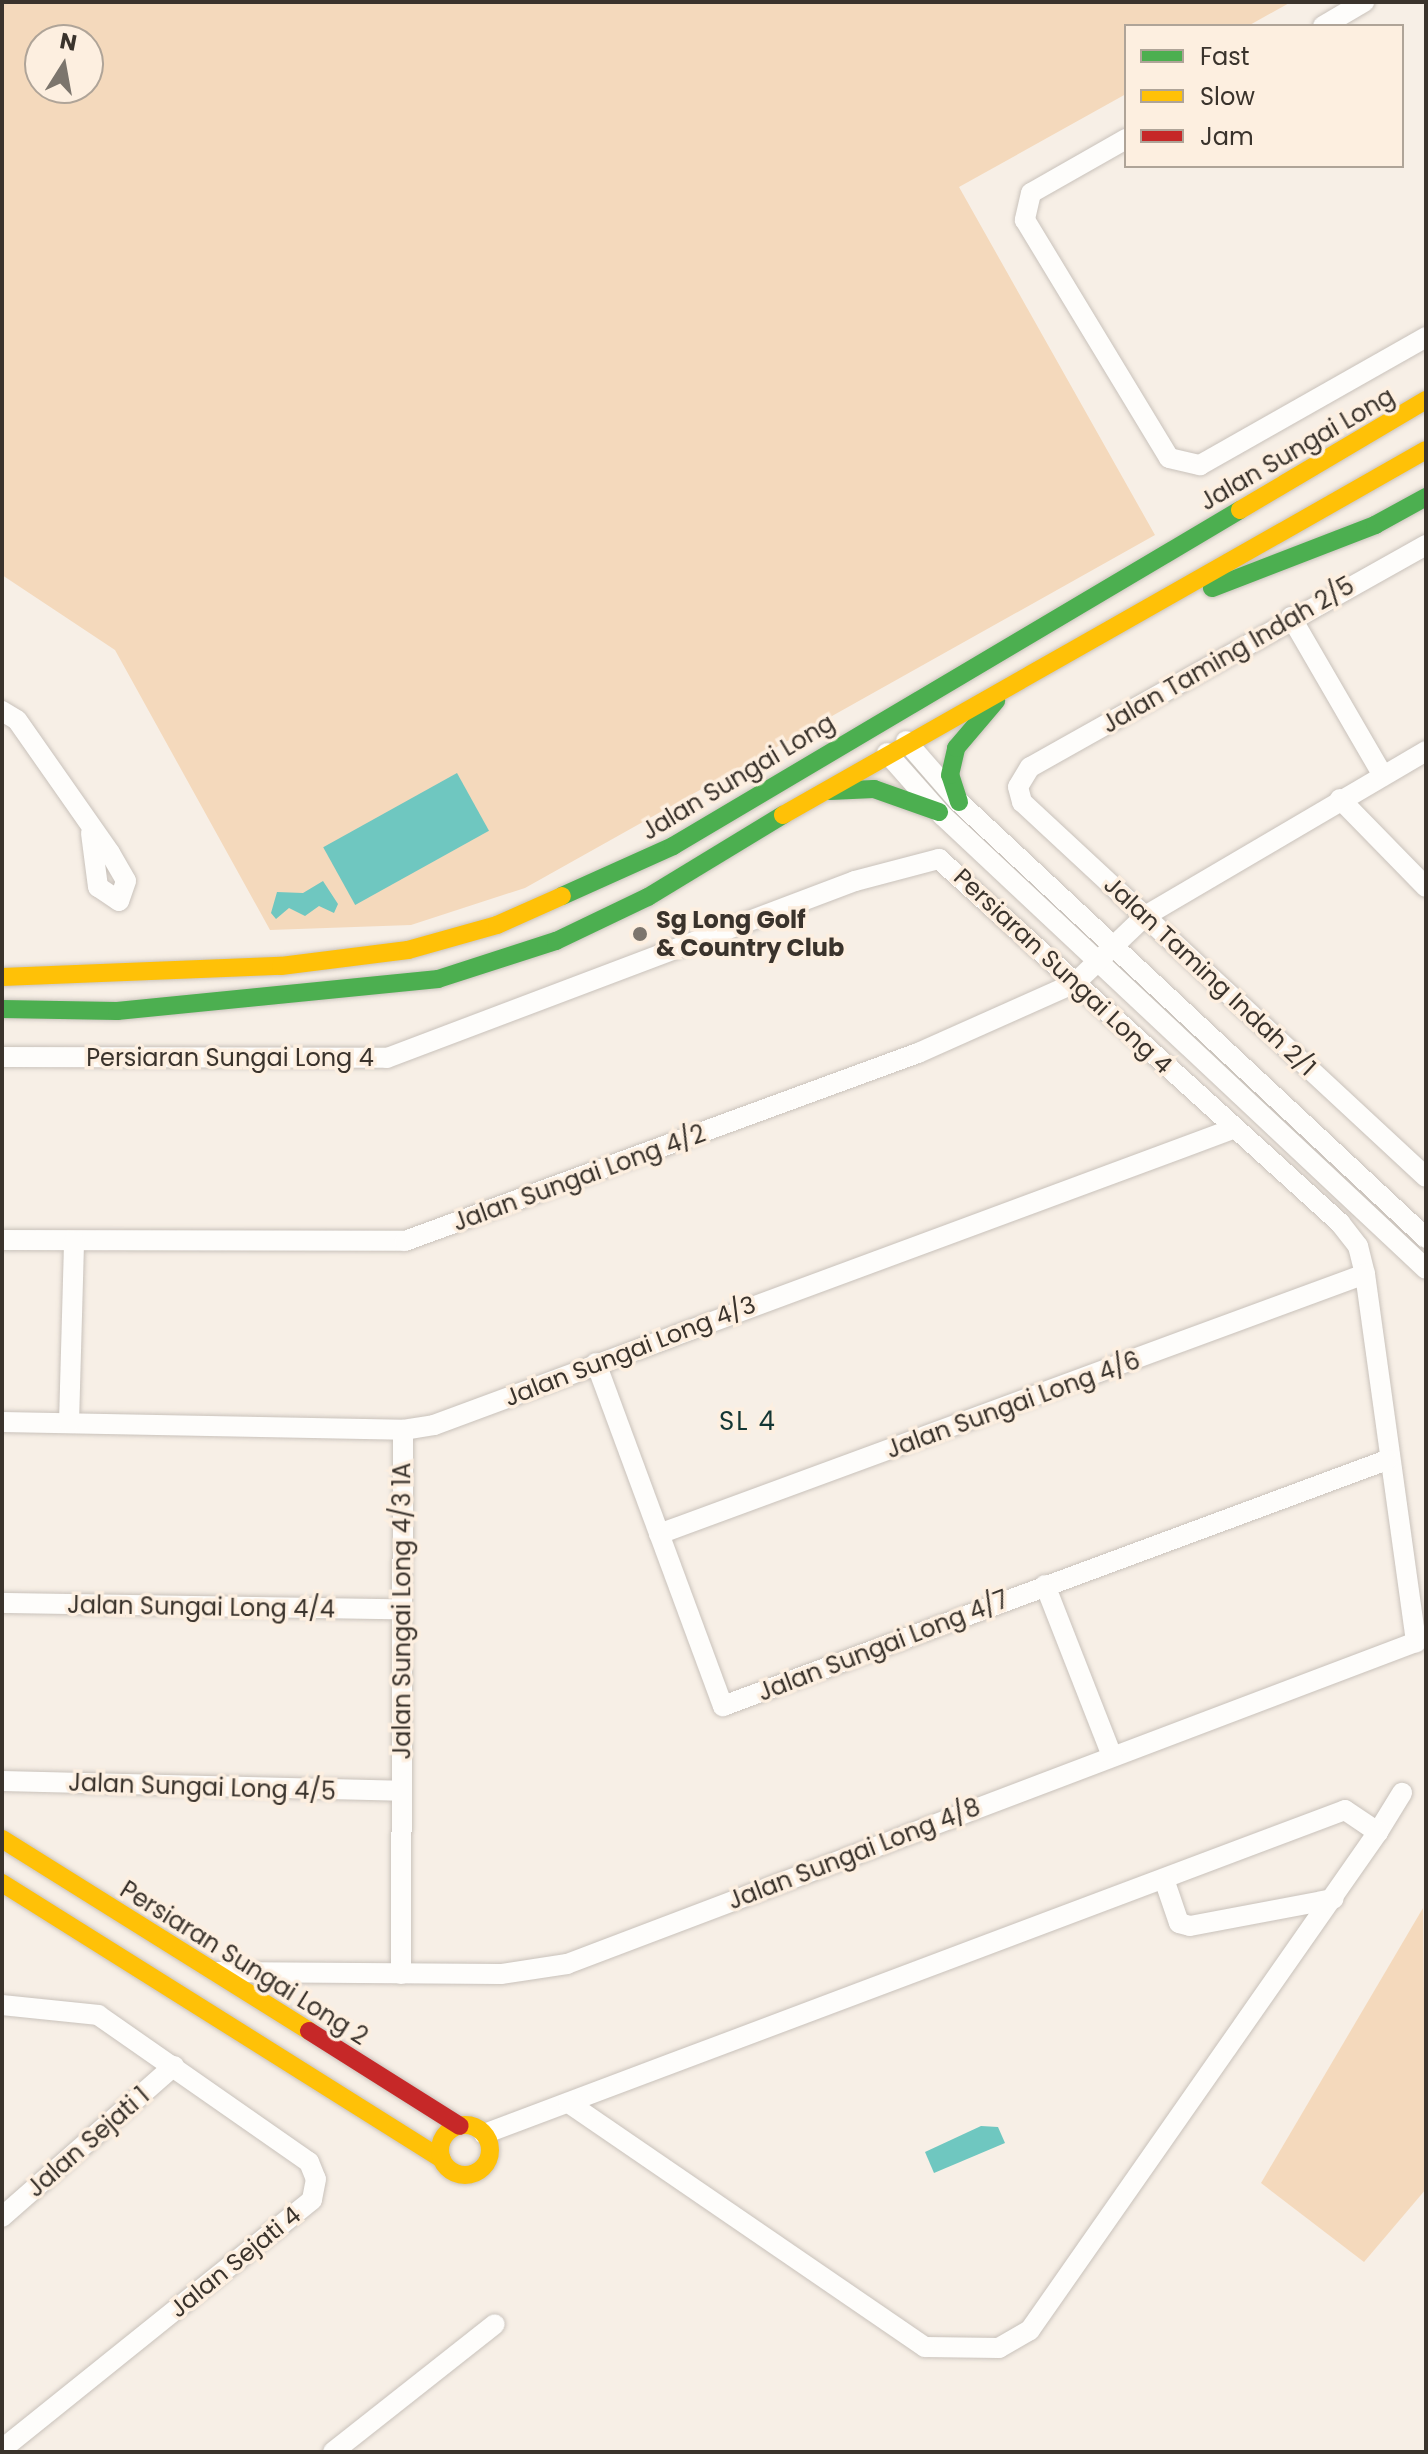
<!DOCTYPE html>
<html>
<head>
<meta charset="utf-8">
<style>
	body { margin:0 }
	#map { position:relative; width:1428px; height:2454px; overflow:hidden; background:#f7efe6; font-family:Poppins,sans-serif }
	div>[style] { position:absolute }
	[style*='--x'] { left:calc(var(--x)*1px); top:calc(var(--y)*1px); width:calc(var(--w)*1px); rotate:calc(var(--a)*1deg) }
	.green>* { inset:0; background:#f4d9bc }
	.water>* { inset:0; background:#6fc7c0; transform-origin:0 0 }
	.roads { filter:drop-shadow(0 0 2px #c9c2bb) drop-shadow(0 0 2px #c9c2bb) }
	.street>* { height:20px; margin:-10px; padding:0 10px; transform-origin:10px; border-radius:10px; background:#fefdfb }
	.fast>* { height:18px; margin:-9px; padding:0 9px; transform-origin:9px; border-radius:9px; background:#4caf50 }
	.slow>* { height:18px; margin:-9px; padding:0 9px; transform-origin:9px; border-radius:9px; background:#ffc107 }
	.slow>.ring { margin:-9px; padding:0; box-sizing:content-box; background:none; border:18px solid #ffc107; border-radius:50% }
	.jam>* { height:18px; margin:-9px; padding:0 9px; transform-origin:9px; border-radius:9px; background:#c62828 }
	.dots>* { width:22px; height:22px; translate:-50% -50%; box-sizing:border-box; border:4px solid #fdefe0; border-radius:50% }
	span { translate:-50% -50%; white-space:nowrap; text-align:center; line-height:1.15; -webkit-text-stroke:7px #fdefe0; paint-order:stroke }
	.street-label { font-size:24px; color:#3a332c }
	.poi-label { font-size:24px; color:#3a332c; font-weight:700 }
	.left { translate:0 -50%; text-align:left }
	.neighbourhood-label { font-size:26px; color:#143634; letter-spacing:2px }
	.frame { position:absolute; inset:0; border:4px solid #3a332c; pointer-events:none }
	.legend { position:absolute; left:1124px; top:24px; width:280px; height:144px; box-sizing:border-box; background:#fdefe0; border:2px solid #afa498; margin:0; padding:10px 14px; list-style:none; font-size:24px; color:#3a332c }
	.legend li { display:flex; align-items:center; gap:16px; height:40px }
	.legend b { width:40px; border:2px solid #afa498 }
	.north { position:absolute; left:24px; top:24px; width:80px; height:80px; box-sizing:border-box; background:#fdefe0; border:2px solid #afa498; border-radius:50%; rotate:11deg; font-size:22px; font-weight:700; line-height:32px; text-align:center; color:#3a332c }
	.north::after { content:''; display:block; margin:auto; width:28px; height:36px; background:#7c756d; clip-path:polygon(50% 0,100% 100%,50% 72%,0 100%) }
</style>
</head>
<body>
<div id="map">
	<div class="green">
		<i style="clip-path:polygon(evenodd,2px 2px,1291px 2px,1248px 26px,1126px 26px,1126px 94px,959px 187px,1155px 535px,525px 888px,411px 925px,270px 930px,115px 650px,2px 575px,2px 2px,40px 40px,88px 40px,88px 88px,40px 88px,40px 40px)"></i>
		<i style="clip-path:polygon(1423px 1908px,1426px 2189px,1364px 2262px,1261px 2183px)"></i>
	</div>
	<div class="water">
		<i style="left:457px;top:773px;width:66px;height:153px;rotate:61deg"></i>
		<i style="clip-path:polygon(323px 881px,338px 904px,334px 913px,319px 906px,305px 916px,289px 908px,276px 919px,271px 913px,277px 892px,303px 893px)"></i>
		<i style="clip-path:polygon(981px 2126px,998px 2127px,1005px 2143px,934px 2173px,925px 2152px)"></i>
	</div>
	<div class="roads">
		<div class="street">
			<i style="--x:1323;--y:26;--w:48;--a:-30.3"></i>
			<i style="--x:1126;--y:139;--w:109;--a:150.4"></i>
			<i style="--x:1031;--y:193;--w:28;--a:103"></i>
			<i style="--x:1025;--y:220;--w:278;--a:58.8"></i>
			<i style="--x:1169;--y:458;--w:32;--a:13"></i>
			<i style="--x:1200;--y:465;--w:260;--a:-29.5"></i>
			<i style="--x:1426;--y:545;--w:454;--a:150.7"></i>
			<i style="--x:1030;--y:767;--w:23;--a:121"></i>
			<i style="--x:1018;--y:787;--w:16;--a:75"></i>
			<i style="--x:1022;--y:802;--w:551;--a:42.87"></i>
			<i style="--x:1291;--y:617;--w:181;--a:59.9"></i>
			<i style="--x:2;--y:711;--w:17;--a:31"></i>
			<i style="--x:17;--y:720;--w:162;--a:55"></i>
			<i style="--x:110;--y:853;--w:32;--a:60"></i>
			<i style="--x:126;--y:881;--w:21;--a:109"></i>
			<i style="--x:119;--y:901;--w:25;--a:-146"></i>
			<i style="--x:98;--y:887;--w:54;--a:-97.4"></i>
			<i style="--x:906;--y:741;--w:81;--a:49"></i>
			<i style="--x:959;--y:802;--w:639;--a:43.03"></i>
			<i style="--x:887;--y:753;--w:84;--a:48.4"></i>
			<i style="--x:943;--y:816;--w:662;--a:43.16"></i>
			<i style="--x:1340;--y:799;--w:123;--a:45.7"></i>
			<i style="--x:2;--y:1057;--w:385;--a:0.1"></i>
			<i style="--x:387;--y:1058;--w:500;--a:-20.72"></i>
			<i style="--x:855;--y:881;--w:87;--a:-14.7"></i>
			<i style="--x:939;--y:859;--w:542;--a:42.23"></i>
			<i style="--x:1340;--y:1223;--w:29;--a:52"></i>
			<i style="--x:1358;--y:1246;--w:29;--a:76"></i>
			<i style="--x:1365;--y:1274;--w:372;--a:82.1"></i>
			<i style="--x:1416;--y:1642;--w:908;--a:159.23"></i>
			<i style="--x:567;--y:1964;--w:67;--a:171.4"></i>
			<i style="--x:501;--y:1974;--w:284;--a:-179.6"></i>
			<i style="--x:2;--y:1240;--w:403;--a:0.1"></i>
			<i style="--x:405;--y:1241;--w:546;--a:-20.13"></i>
			<i style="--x:918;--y:1053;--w:172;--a:-24"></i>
			<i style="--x:1075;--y:983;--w:97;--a:-43.7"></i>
			<i style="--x:1145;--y:916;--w:326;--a:-30.4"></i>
			<i style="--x:596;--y:1363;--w:366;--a:69.7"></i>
			<i style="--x:723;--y:1706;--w:708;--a:-20.33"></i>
			<i style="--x:2;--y:1422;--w:401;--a:1.1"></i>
			<i style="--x:403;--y:1430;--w:31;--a:-9"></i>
			<i style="--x:434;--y:1425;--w:852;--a:-20.33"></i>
			<i style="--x:69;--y:1423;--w:182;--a:-88.4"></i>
			<i style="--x:659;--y:1534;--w:752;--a:-20.22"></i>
			<i style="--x:1045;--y:1585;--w:184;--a:68.6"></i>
			<i style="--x:2;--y:1603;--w:397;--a:0.9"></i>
			<i style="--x:2;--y:1781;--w:399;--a:1.4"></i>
			<i style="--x:1378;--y:1832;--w:46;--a:-58.4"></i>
			<i style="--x:1165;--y:1882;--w:43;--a:71.1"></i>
			<i style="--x:1179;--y:1923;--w:11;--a:15"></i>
			<i style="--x:1190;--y:1926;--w:146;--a:-10.7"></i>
			<i style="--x:401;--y:1974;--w:544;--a:-89.79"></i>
			<i style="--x:2;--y:2005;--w:97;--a:5.9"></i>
			<i style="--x:98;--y:2015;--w:257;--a:34.9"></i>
			<i style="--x:309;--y:2162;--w:18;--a:68"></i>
			<i style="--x:316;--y:2179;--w:21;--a:101"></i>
			<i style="--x:312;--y:2200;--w:398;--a:141.2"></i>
			<i style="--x:484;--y:2134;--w:920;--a:-20.62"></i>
			<i style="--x:1345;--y:1810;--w:40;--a:34"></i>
			<i style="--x:1378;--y:1832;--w:608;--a:124.95"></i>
			<i style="--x:1030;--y:2330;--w:36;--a:150"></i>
			<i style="--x:999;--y:2348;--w:74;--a:-179.2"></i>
			<i style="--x:925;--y:2347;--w:432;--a:-145.6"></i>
			<i style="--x:2;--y:2217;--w:229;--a:-41.3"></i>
			<i style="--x:333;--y:2452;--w:206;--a:-38.3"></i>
		</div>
		<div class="fast">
			<i style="--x:1212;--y:588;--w:175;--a:-21.1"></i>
			<i style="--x:1375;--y:525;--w:58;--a:-28.8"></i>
			<i style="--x:830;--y:791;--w:44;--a:-2.6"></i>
			<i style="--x:874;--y:789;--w:69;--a:19.5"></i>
			<i style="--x:959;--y:802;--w:28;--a:-108"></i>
			<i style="--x:950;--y:775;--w:28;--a:-77"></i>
			<i style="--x:956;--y:748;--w:62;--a:-49.6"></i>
			<i style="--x:562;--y:896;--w:122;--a:-24.2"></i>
			<i style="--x:673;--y:846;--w:659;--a:-30.65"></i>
			<i style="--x:2;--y:1009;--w:115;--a:1"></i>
			<i style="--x:117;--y:1011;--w:323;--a:-5.7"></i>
			<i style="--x:438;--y:979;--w:124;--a:-17.9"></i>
			<i style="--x:556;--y:941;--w:102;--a:-25.6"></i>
			<i style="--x:648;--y:897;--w:158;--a:-31.3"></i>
		</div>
		<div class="slow">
			<i style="--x:1240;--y:510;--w:216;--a:-30.6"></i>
			<i style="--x:783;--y:815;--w:739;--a:-29.58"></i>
			<i style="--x:2;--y:977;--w:279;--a:-2.3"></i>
			<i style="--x:281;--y:966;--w:128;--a:-7.2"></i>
			<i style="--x:408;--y:950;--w:92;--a:-15.7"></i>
			<i style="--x:497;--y:925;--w:71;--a:-24"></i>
			<i style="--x:2;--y:1839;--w:362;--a:32"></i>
			<i style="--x:2;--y:1883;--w:519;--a:32.1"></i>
			<i class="ring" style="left:440px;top:2125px;width:32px;height:32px"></i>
		</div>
		<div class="jam">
			<i style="--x:309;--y:2031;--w:178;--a:32.2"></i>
		</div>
	</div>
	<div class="dots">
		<i style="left:640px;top:934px;background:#7c756d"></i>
	</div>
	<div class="street-label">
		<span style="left:1297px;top:449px;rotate:-30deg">Jalan Sungai Long</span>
		<span style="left:1228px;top:655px;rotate:-30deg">Jalan Taming Indah 2/5</span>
		<span style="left:738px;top:777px;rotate:-31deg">Jalan Sungai Long</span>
		<span style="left:1063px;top:971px;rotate:43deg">Persiaran Sungai Long 4</span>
		<span style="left:1210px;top:976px;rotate:43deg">Jalan Taming Indah 2/1</span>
		<span style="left:230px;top:1058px">Persiaran Sungai Long 4</span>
		<span style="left:579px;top:1178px;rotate:-20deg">Jalan Sungai Long 4/2</span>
		<span style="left:630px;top:1351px;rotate:-21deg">Jalan Sungai Long 4/3</span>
		<span style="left:1013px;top:1405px;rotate:-20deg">Jalan Sungai Long 4/6</span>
		<span style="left:201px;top:1607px;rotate:1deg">Jalan Sungai Long 4/4</span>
		<span style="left:402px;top:1611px;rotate:-90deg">Jalan Sungai Long 4/3 1A</span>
		<span style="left:883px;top:1646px;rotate:-21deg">Jalan Sungai Long 4/7</span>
		<span style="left:202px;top:1787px;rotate:2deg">Jalan Sungai Long 4/5</span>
		<span style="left:854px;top:1854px;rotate:-21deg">Jalan Sungai Long 4/8</span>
		<span style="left:244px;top:1963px;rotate:32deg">Persiaran Sungai Long 2</span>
		<span style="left:88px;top:2142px;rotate:-41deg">Jalan Sejati 1</span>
		<span style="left:235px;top:2262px;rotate:-39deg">Jalan Sejati 4</span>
	</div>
	<div class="poi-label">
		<span class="left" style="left:656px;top:934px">Sg Long Golf<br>&amp; Country Club</span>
	</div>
	<div class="neighbourhood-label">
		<span style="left:748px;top:1422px">SL 4</span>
	</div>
	<div class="frame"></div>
	<ul class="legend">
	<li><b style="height:10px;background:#4caf50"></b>Fast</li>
	<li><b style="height:10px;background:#ffc107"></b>Slow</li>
	<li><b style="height:10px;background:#c62828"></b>Jam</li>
	</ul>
	<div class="north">N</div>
</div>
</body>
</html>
